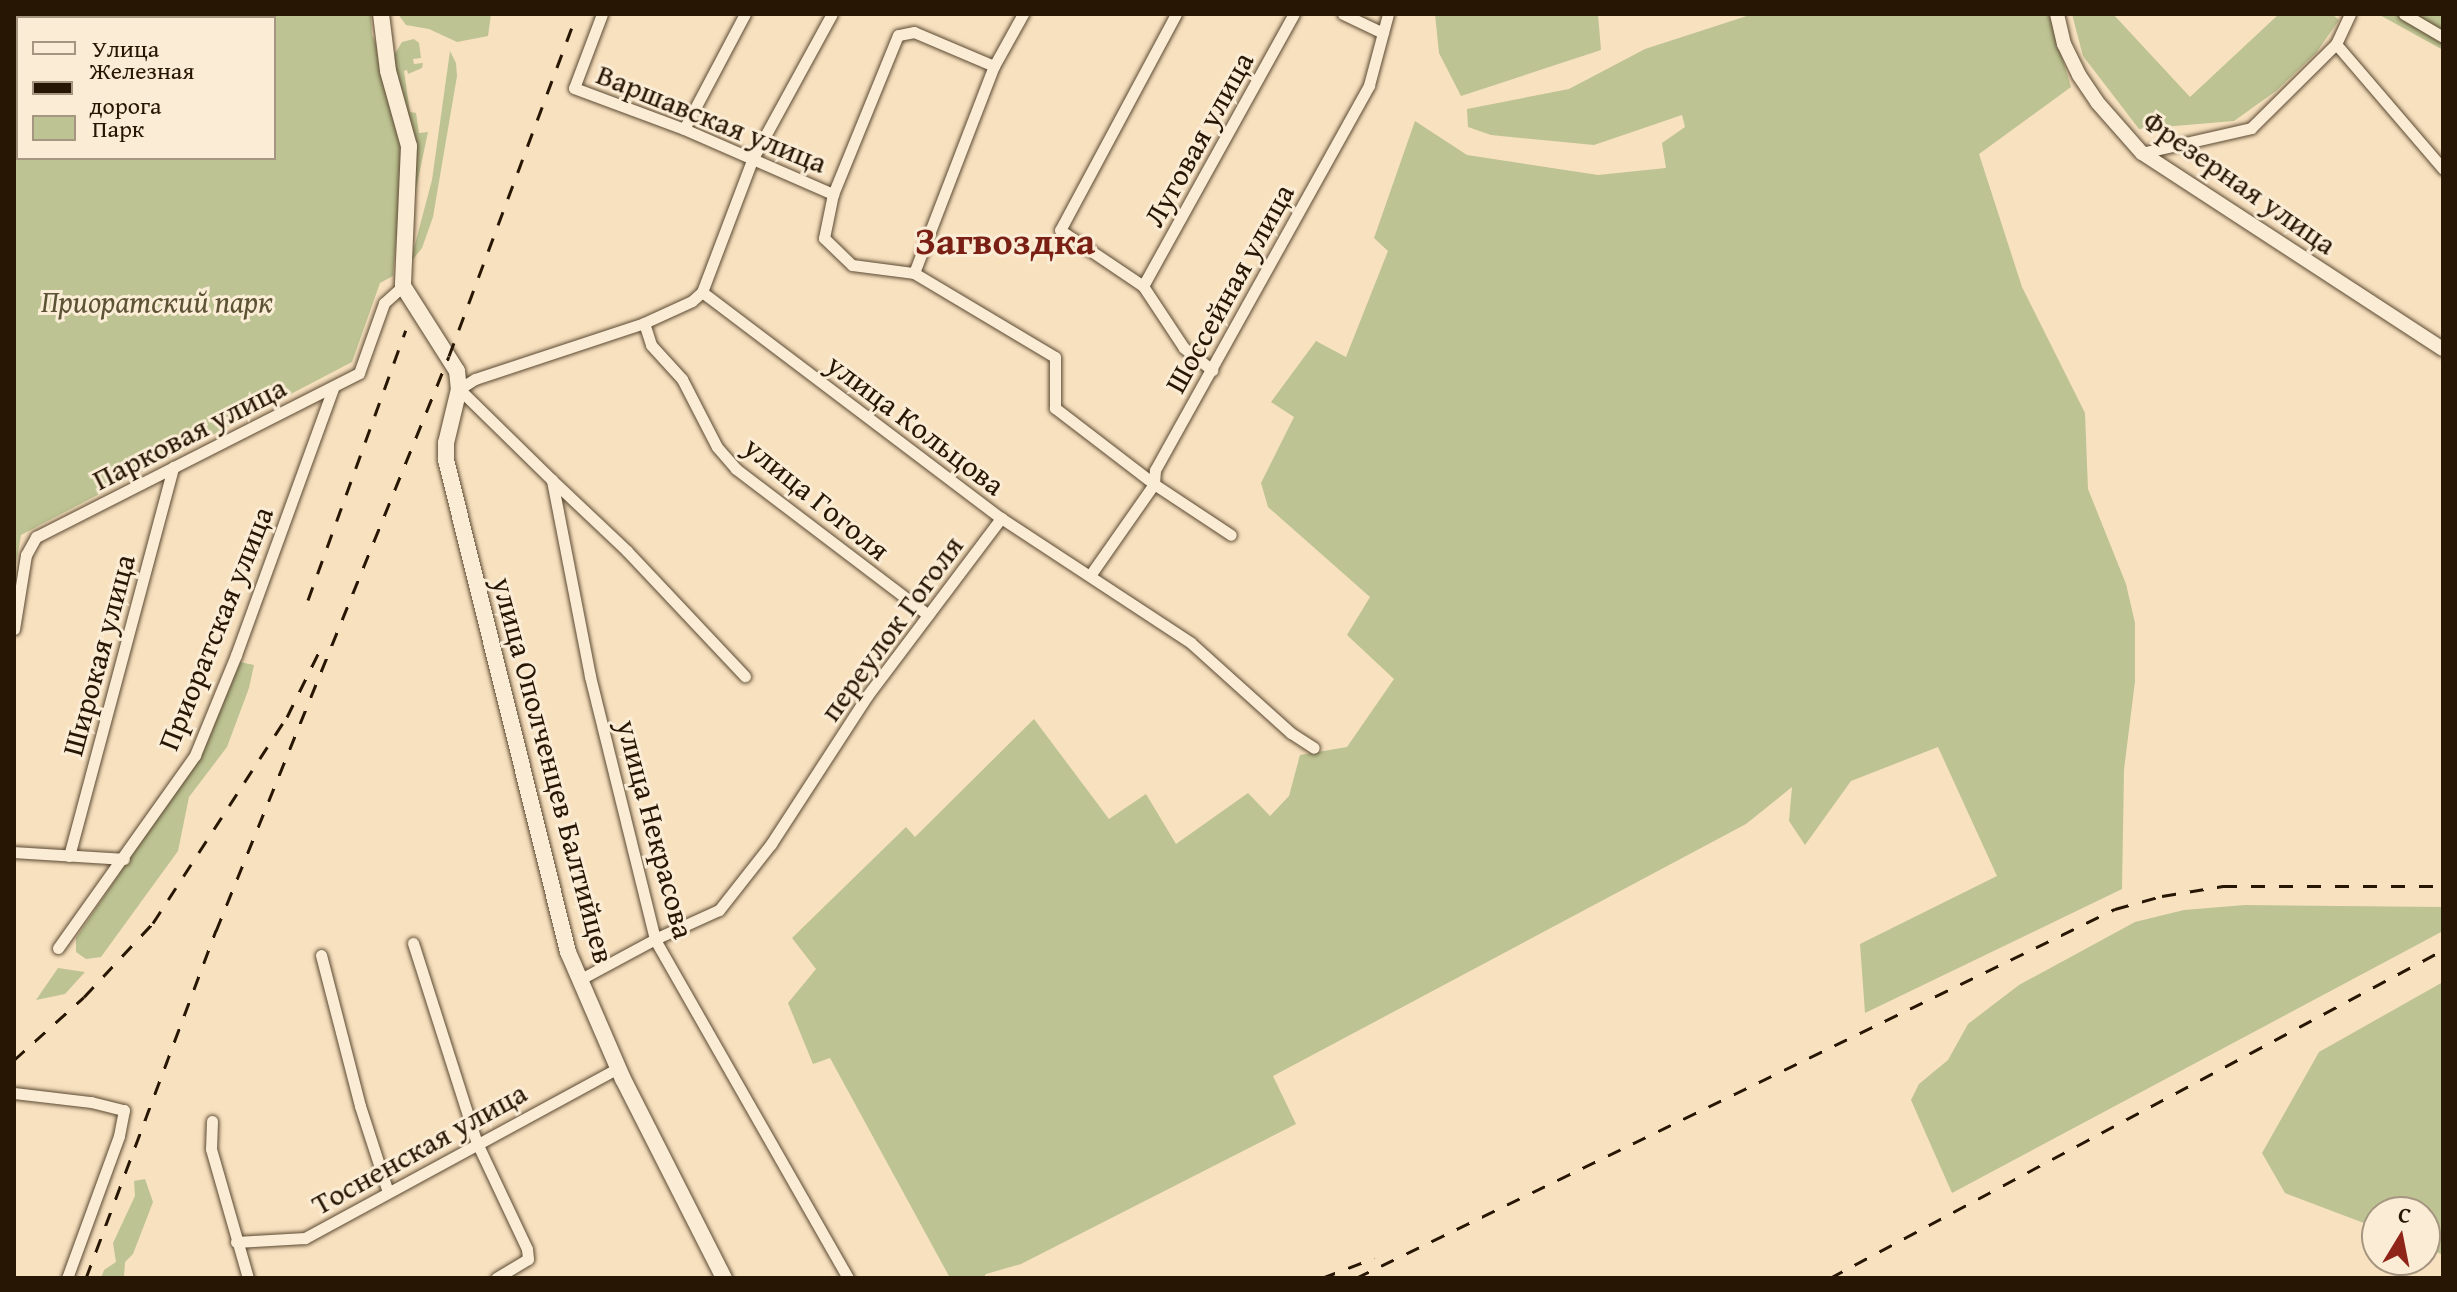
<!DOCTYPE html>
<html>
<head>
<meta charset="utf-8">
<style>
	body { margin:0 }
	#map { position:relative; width:2457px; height:1292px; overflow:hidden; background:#f8e1bf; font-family:"Gentium Book Plus",serif }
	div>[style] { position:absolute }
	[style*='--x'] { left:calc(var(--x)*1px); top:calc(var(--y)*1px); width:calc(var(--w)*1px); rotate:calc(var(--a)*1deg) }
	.green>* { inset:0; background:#bdc392 }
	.stream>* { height:3px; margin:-1.5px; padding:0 1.5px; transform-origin:1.5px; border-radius:1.5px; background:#9fbcb9 }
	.roads { filter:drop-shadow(0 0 2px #5b4932) drop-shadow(0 0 2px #5b4932) }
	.minor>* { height:11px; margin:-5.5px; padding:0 5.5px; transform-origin:5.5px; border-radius:5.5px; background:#faecd5 }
	.tertiary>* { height:14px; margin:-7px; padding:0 7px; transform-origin:7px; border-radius:7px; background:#faecd5 }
	.secondary>* { height:16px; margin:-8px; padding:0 8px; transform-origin:8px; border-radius:8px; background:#faecd5 }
	.rail>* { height:3px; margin-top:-1.5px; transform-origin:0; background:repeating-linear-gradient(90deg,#271603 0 14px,transparent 0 28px) }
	span { translate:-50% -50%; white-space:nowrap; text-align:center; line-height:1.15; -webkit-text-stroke:6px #faecd5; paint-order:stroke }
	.street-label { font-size:30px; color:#271603 }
	.park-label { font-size:30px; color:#5c5335; font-style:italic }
	.district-label { font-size:38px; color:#7a1f14; font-weight:700 }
	.frame { position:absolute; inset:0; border:16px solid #271603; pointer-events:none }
	.legend { position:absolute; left:16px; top:16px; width:260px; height:144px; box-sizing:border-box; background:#faecd5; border:2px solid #a69681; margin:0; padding:10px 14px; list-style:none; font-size:24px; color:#271603 }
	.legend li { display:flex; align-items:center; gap:16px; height:40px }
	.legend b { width:40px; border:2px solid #a69681 }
	.north { position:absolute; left:2361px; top:1196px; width:80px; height:80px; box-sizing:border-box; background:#faecd5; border:2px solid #a69681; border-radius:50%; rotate:10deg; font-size:22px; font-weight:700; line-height:32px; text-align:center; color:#271603 }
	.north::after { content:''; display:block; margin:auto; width:28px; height:36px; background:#8f2418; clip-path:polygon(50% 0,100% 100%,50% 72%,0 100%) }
</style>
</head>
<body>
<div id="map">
	<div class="green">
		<i style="clip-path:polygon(evenodd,14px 14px,371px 14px,372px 35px,382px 56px,404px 150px,393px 276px,380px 283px,352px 362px,21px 535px,14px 577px,14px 14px,18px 18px,274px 18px,274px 158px,18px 158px,18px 18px)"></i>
		<i style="clip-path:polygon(398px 14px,491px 14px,488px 36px,457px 42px,429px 29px,406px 25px)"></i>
		<i style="clip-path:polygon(1435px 14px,1598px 14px,1601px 50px,1461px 96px,1439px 53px)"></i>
		<i style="clip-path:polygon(1753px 14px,2049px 14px,2071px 87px,1979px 154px,2022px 287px,2085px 413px,2088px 489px,2126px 584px,2135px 623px,2135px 681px,2124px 770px,2122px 889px,1865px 1013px,1860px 944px,1997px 876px,1938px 747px,1851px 781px,1805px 845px,1789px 821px,1792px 787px,1746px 824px,1273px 1076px,1296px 1124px,1021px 1264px,986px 1274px,983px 1278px,950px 1278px,830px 1058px,813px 1064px,788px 1003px,816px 969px,792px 938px,906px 827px,915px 837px,1034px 719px,1109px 819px,1146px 794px,1176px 844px,1248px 793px,1270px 816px,1289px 796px,1300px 755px,1347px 747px,1394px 679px,1347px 635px,1370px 597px,1268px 507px,1261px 483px,1294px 417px,1271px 402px,1316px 341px,1346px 357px,1388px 251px,1374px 238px,1415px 121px,1467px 155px,1598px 175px,1666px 168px,1662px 143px,1685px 127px,1682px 115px,1594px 145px,1491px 135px,1468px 127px,1467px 109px,1569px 89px,1645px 49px)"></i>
		<i style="clip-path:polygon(2072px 14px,2113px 14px,2190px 97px,2279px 14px,2332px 14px,2339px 20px,2316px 53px,2276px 91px,2234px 121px,2139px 129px,2083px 56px)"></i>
		<i style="clip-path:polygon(2377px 14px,2443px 14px,2443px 50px,2378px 14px)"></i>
		<i style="clip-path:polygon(414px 39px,419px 43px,421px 58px,413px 59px,414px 64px,423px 63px,422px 68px,408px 74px,407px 70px,404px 71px,410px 112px,416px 113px,419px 133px,428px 132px,412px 208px,416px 160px,393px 57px,402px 42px)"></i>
		<i style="clip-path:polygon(450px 51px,456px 63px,457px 76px,433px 217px,422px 248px,410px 263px,432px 180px)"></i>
		<i style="clip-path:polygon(240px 662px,254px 665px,249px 688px,227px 747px,189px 797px,178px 851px,101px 957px,86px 959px,76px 952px,76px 938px,198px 757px)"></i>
		<i style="clip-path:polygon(2245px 905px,2443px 907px,2443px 931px,1952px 1193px,1911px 1100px,1919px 1084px,1948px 1060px,1968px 1024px,2019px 985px,2135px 922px,2184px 910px)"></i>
		<i style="clip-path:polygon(58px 968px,85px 972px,65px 994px,36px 1000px)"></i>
		<i style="clip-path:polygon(2443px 982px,2443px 1255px,2425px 1247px,2425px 1212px,2377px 1212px,2377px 1228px,2285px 1193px,2262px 1153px,2319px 1052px)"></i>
		<i style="clip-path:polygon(145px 1179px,153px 1202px,133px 1254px,125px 1262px,124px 1276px,101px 1278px,104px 1270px,116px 1262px,113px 1243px,135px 1196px,134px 1181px)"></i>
	</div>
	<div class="stream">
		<i style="--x:14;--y:131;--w:4;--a:0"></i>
	</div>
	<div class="roads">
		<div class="minor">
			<i style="--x:602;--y:14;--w:79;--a:110.7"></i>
			<i style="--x:574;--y:88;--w:117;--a:20.4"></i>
			<i style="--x:684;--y:129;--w:163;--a:23.6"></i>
			<i style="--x:1176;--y:14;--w:245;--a:118.2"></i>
			<i style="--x:1060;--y:230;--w:100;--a:34"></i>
			<i style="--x:1143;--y:286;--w:74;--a:56.5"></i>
			<i style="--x:1184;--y:348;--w:36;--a:38"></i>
			<i style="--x:1343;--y:14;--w:44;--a:25.4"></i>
			<i style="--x:2404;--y:14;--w:45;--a:30.5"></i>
			<i style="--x:2336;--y:44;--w:165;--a:49.4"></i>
			<i style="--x:994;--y:66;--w:87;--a:-157"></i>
			<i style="--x:914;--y:32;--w:16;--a:169"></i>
			<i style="--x:898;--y:35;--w:172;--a:112.2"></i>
			<i style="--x:833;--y:194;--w:45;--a:101.6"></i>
			<i style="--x:824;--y:238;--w:39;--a:44"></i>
			<i style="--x:852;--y:265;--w:63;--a:7.4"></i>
			<i style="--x:914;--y:273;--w:164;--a:30.8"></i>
			<i style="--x:1055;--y:357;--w:51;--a:90"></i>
			<i style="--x:1055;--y:408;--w:125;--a:37.5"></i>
			<i style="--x:1154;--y:484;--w:92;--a:33.5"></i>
			<i style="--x:684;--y:129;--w:130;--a:-62.1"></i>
			<i style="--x:2142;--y:153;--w:112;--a:-12.9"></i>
			<i style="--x:2251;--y:128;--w:120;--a:-44.7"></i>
			<i style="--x:2336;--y:44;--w:33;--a:-65"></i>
			<i style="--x:914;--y:273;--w:222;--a:-68.9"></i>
			<i style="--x:994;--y:66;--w:60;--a:-60.9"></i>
			<i style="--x:1143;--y:286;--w:311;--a:-61"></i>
			<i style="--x:702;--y:292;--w:143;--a:-69.2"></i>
			<i style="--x:753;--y:158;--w:164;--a:-61.3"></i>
			<i style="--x:644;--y:323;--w:23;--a:72"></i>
			<i style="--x:651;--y:345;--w:46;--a:47.6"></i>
			<i style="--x:682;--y:379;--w:76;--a:62.8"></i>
			<i style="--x:717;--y:447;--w:29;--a:49"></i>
			<i style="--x:736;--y:469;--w:241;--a:37.2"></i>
			<i style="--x:552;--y:480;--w:103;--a:43.4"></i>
			<i style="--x:627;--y:551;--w:172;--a:46.7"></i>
			<i style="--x:1091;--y:574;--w:110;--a:-55"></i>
			<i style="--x:1154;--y:484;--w:14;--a:-86"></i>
			<i style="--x:1155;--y:470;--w:440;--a:-60.9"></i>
			<i style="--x:1369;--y:85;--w:73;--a:-75"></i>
			<i style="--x:14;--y:629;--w:75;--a:-80.8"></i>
			<i style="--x:26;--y:555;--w:21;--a:-61"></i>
			<i style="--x:36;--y:537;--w:362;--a:-26.9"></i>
			<i style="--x:359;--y:373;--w:74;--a:-70.3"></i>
			<i style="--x:384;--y:303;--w:25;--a:-42"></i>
			<i style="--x:14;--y:852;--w:110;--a:3.6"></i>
			<i style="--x:69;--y:856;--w:403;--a:-75"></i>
			<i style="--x:413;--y:943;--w:210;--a:72.3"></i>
			<i style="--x:477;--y:1143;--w:117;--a:64.7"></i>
			<i style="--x:527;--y:1249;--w:10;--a:84"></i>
			<i style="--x:528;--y:1259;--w:37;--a:149"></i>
			<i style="--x:58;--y:948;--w:237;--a:-54.6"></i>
			<i style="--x:195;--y:755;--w:108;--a:-67.7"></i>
			<i style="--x:236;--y:655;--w:284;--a:-70"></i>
			<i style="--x:321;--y:955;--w:156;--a:75.5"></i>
			<i style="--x:360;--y:1106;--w:90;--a:72"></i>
			<i style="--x:579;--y:980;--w:86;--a:-28.3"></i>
			<i style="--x:655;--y:939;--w:70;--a:-24.4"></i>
			<i style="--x:719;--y:910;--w:84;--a:-51.8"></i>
			<i style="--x:771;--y:844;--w:176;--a:-57"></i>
			<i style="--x:867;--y:696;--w:223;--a:-53"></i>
			<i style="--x:14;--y:1093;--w:78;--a:6.7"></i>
			<i style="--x:91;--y:1102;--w:34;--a:14"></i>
			<i style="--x:124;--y:1110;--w:26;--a:101"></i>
			<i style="--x:119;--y:1136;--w:151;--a:110.1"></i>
			<i style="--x:212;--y:1121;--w:28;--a:92"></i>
			<i style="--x:211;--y:1149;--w:134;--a:74"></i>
			<i style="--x:236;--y:1242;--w:69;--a:-3.3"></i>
			<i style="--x:305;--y:1238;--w:356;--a:-28.5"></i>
			<i style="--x:848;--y:1278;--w:390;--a:-119.7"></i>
			<i style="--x:655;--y:939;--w:271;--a:-103.9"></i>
			<i style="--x:590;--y:676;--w:200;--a:-101"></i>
			<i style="--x:552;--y:480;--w:130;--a:-135.6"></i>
			<i style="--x:459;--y:389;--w:19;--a:-32"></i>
			<i style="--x:475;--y:379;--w:178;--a:-18.3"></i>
			<i style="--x:644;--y:323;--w:53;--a:-24.6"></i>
			<i style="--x:692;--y:301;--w:13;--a:-42"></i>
			<i style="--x:702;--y:292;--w:375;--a:37.1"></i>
			<i style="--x:1001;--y:518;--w:227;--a:33.3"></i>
			<i style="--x:1191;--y:643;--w:135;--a:42"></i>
			<i style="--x:1291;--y:733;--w:27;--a:33"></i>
		</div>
		<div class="tertiary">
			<i style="--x:2057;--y:14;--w:31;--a:77"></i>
			<i style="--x:2064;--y:44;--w:34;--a:64"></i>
			<i style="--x:2079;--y:75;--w:32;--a:56"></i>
			<i style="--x:2097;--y:102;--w:68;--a:48.6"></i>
			<i style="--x:2142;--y:153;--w:359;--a:33.1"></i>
		</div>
		<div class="secondary">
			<i style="--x:381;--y:14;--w:57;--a:83"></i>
			<i style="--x:388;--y:71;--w:78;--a:74.4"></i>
			<i style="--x:409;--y:146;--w:140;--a:92.5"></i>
			<i style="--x:403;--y:286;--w:101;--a:57.6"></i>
			<i style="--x:457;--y:371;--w:18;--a:84"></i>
			<i style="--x:459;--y:389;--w:56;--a:103.5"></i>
			<i style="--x:446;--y:443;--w:17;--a:90"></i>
			<i style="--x:446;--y:460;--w:507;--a:76.07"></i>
			<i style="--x:568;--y:952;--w:138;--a:66.6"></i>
			<i style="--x:623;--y:1079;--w:223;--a:63.1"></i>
		</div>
	</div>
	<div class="rail">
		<i style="--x:308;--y:600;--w:287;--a:-70.1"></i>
		<i style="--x:14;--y:1060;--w:94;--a:-42"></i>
		<i style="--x:84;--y:997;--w:101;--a:-47"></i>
		<i style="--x:153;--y:923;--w:246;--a:-57"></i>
		<i style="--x:287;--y:717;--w:75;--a:-63.8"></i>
		<i style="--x:86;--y:1278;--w:371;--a:-69.5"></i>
		<i style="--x:216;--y:931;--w:620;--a:-67.94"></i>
		<i style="--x:449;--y:356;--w:365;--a:-69.5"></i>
		<i style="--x:1322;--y:1278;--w:56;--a:-21"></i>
		<i style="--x:1356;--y:1278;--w:844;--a:-25.93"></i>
		<i style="--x:2115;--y:909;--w:49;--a:-15.5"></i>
		<i style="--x:2162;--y:896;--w:62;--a:-9.3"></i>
		<i style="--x:2223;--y:886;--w:220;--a:0"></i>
		<i style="--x:1830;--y:1278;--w:695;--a:-28.15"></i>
	</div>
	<div class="street-label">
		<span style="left:712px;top:118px;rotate:22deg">Варшавская улица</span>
		<span style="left:1198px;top:139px;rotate:-61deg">Луговая улица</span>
		<span style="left:2240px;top:182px;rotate:35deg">Фрезерная улица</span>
		<span style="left:1229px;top:288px;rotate:-61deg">Шоссейная улица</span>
		<span style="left:916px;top:424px;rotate:37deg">улица Кольцова</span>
		<span style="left:189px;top:433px;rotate:-27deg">Парковая улица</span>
		<span style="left:817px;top:498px;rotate:39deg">улица Гоголя</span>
		<span style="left:215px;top:628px;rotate:-68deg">Приоратская улица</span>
		<span style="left:891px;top:628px;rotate:-54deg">переулок Гоголя</span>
		<span style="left:98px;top:655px;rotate:-75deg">Широкая улица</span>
		<span style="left:554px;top:770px;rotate:75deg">улица Ополченцев Балтийцев</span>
		<span style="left:656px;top:829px;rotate:75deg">улица Некрасова</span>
		<span style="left:419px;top:1148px;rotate:-29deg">Тосненская улица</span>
	</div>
	<div class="park-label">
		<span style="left:157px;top:301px">Приоратский парк</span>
	</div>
	<div class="district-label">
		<span style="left:1005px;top:241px">Загвоздка</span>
	</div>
	<div class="frame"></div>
	<ul class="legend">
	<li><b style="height:10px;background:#faecd5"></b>Улица</li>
	<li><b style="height:10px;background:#271603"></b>Железная дорога</li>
	<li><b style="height:22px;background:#bdc392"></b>Парк</li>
	</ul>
	<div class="north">С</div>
</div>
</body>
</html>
